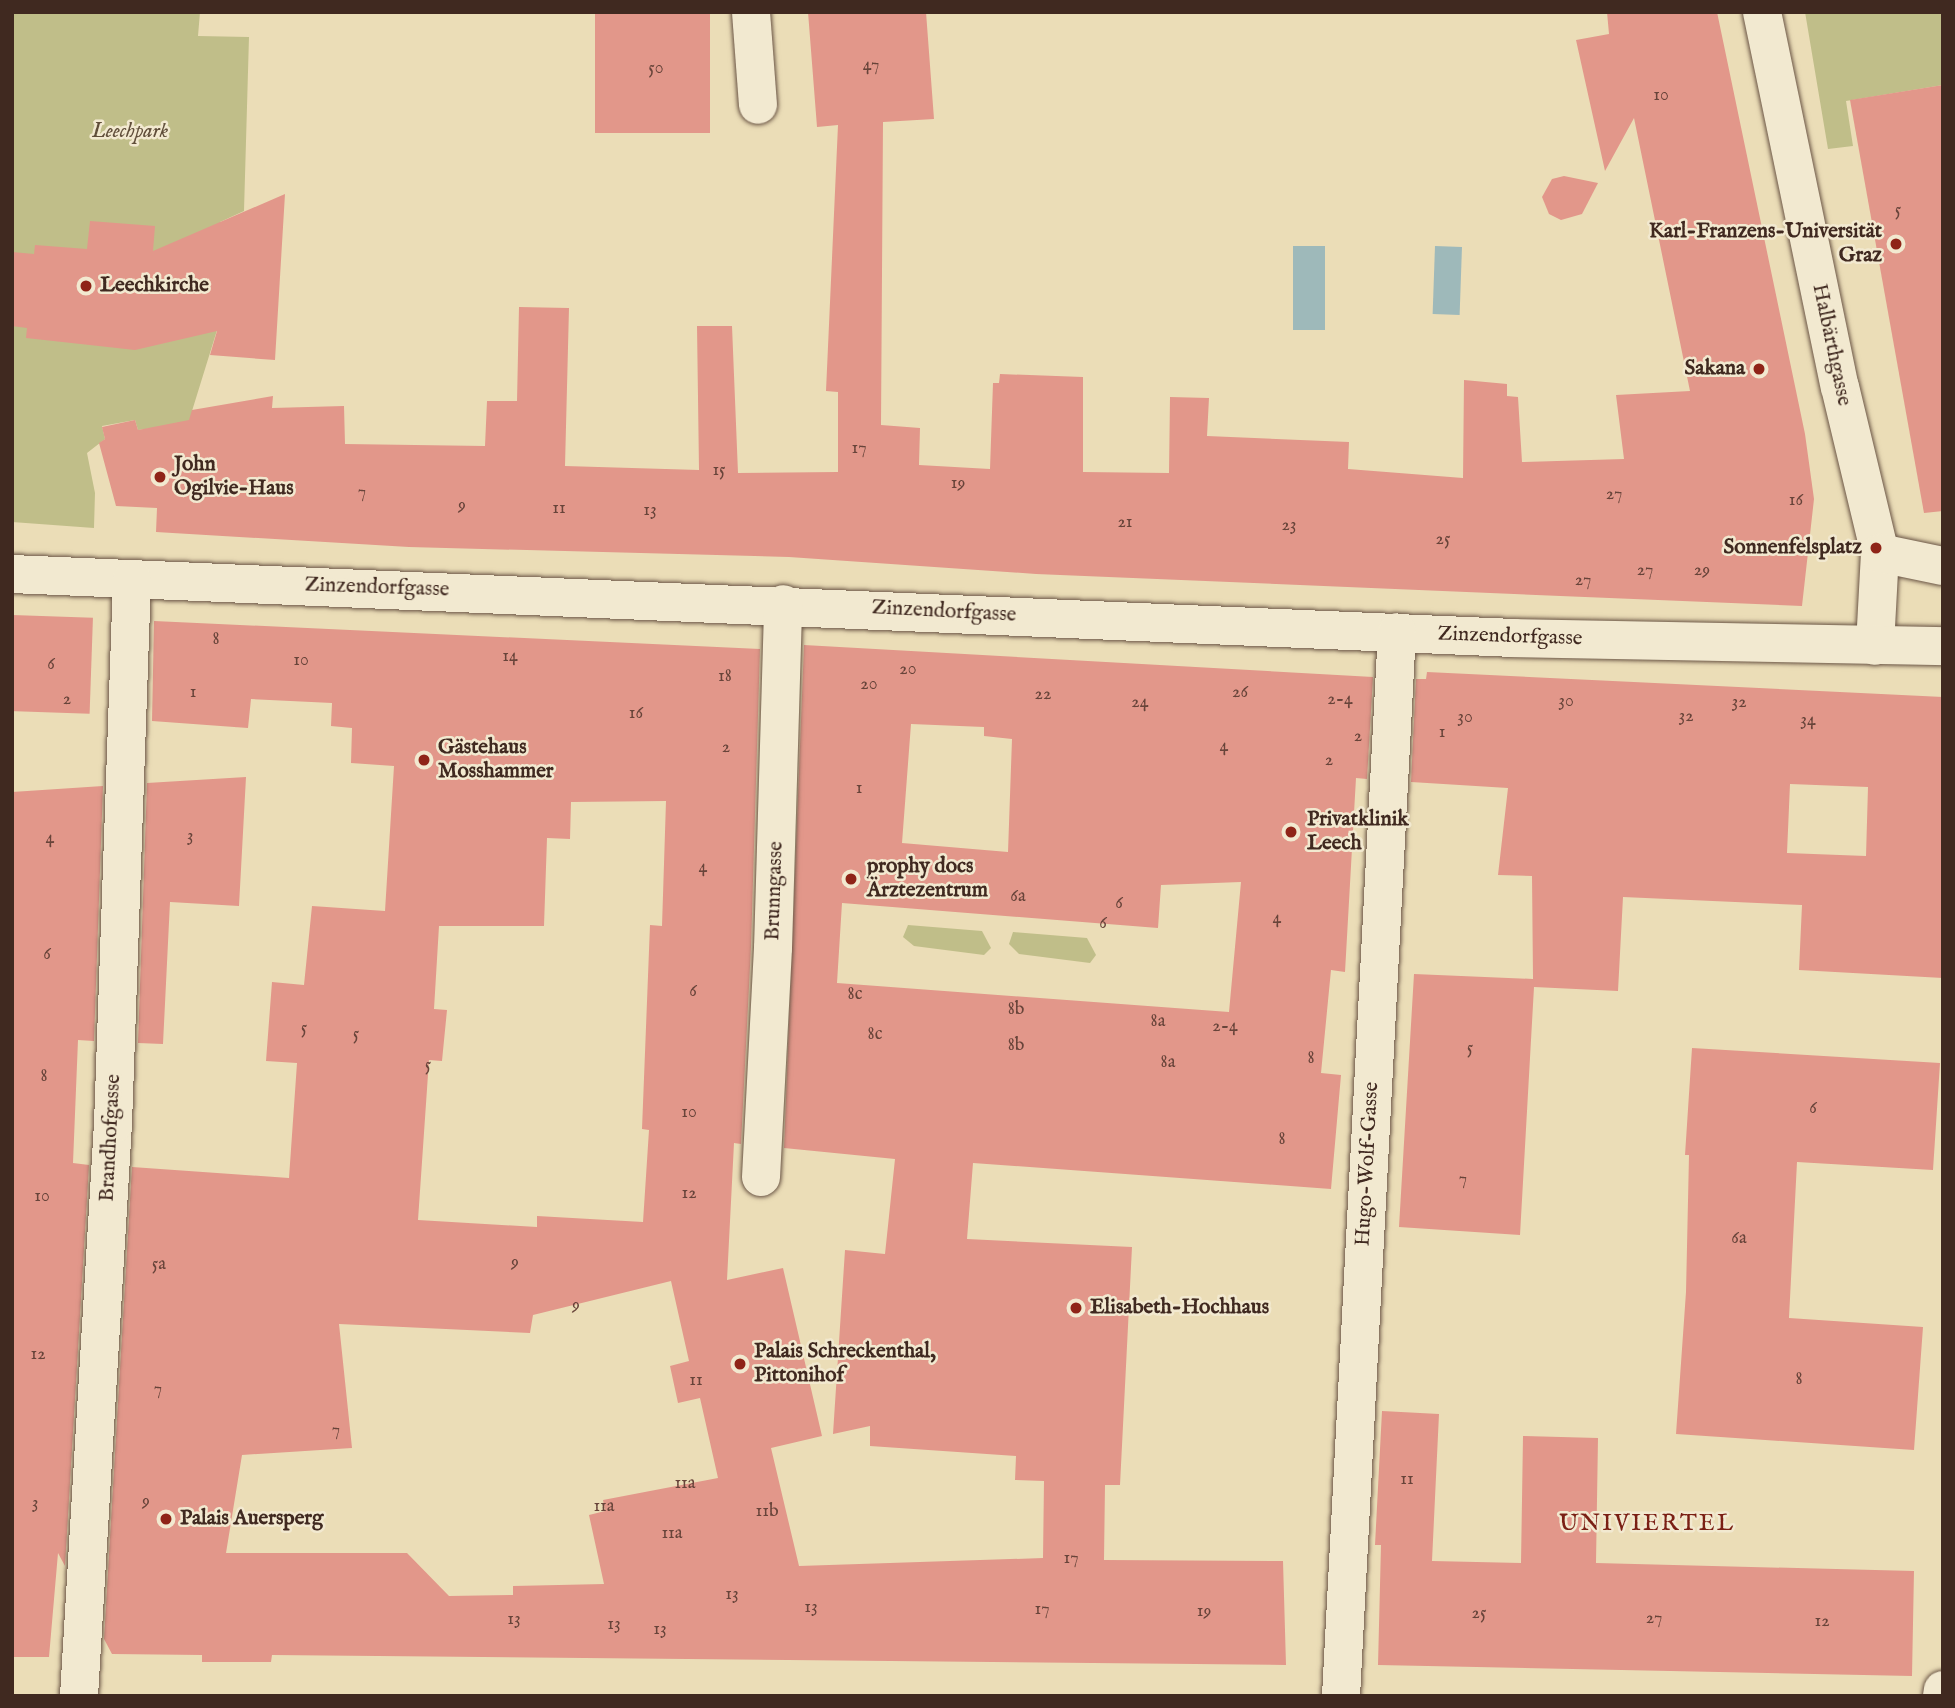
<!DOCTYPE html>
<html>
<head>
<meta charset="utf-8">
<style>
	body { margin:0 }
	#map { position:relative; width:1955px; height:1708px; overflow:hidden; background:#ebddb7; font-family:"IM FELL English",serif }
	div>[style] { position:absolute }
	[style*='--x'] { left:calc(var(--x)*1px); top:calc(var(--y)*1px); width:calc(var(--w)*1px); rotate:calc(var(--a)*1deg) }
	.green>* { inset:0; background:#c0be89 }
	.water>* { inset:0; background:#9eb9ba; transform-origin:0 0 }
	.building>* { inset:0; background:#e2978a; transform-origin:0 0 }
	.roads { filter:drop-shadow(0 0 2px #6b5646) drop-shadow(0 0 2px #6b5646) }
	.street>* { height:38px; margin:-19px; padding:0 19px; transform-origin:19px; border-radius:19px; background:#f2e9d0 }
	.secondary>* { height:38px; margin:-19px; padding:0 19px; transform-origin:19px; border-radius:19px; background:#f2e9d0 }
	.dots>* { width:19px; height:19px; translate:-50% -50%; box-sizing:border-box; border:4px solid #f2e9d0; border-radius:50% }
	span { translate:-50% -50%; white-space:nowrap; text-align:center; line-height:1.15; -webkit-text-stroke:5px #f2e9d0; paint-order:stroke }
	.number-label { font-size:18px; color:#68443a }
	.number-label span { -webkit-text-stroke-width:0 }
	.park-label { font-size:21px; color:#604e3a; font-style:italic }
	.poi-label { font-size:21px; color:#402920; font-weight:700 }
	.right { translate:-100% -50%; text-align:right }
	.left { translate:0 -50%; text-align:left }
	.street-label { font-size:21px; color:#402920 }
	.neighbourhood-label { font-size:23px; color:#7a1f14; letter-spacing:2px }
	.frame { position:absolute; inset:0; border:14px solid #402920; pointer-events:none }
</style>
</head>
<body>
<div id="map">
	<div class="green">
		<i style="clip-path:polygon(12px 12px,200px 12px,198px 36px,249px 37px,244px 211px,220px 222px,222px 294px,218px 327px,192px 411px,243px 417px,138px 430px,135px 420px,102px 426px,105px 439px,87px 453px,95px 493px,94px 528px,12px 522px)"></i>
		<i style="clip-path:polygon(1805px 12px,1943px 12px,1943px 85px,1846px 101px,1853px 146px,1828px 149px)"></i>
		<i style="clip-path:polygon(908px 925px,982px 931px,991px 948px,984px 955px,914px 946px,903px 937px)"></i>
		<i style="clip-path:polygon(1013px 932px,1087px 938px,1096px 955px,1090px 963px,1019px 954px,1009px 944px)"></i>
	</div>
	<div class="water">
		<i style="left:1293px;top:246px;width:32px;height:84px"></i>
		<i style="left:1435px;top:246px;width:27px;height:68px;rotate:2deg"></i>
	</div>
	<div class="building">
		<i style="left:595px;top:12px;width:115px;height:121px"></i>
		<i style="clip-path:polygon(808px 12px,926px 12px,934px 119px,883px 122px,881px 425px,920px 428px,919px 465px,990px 469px,993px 383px,999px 383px,1000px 374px,1083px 377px,1083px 472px,1169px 473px,1170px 397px,1209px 398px,1207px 436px,1349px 442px,1348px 469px,1463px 478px,1464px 380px,1507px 384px,1507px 396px,1518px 397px,1522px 462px,1624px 459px,1616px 395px,1690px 391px,1634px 118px,1605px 171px,1576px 40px,1609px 34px,1607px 12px,1717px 12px,1805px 434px,1814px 499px,1802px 606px,1036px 574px,789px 557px,409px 547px,156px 532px,157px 508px,116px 506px,99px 443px,105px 439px,102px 427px,135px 420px,138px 430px,189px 420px,192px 410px,273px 396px,272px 408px,344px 406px,345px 444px,485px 446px,487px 401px,517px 401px,519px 307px,569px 308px,565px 466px,699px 470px,697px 326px,732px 326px,738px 473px,838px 472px,838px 392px,826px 391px,838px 125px,817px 127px)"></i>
		<i style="clip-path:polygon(1943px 85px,1943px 511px,1924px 513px,1850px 100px)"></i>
		<i style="clip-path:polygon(1564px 176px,1598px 183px,1582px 214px,1561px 220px,1549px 214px,1542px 197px,1552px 179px)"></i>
		<i style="clip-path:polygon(285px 194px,275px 360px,210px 355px,217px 331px,135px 350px,26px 338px,27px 328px,12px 326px,12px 252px,34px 254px,35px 245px,87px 249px,90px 221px,155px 226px,153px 251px)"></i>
		<i style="left:12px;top:615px;width:81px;height:96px;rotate:2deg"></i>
		<i style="clip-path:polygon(evenodd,154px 621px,760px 649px,751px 947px,741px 1144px,734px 1143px,727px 1280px,783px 1268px,822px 1436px,771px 1448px,799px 1566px,1043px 1558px,1044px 1481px,1015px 1480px,1016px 1456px,870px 1446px,870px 1426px,833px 1434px,845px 1250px,885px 1254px,895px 1159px,784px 1148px,804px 645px,1373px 677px,1367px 779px,1356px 778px,1345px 972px,1331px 970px,1321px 1073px,1341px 1075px,1331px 1189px,973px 1163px,967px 1239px,1132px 1247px,1120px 1485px,1105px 1485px,1104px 1560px,1283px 1561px,1286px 1665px,272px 1655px,271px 1662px,202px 1662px,202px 1655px,112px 1654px,104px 1639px,132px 1167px,289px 1178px,297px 1063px,266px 1061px,272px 982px,304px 985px,312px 906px,385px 911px,394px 766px,351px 763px,352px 728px,331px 726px,332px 703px,251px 699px,248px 728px,152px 721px,154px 621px,911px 724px,984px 727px,984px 736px,1012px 739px,1008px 852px,902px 843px,911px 724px,154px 621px,666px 801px,662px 926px,650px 925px,642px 1129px,649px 1130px,643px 1222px,537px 1216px,537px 1227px,418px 1220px,429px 1060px,442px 1061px,447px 1010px,434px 1009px,439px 926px,544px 926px,547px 838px,570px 839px,571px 802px,666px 801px,154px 621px,1241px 882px,1229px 1012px,837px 983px,842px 903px,1158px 928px,1161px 885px,1241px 882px,154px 621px,671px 1281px,689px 1361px,670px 1366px,678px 1403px,700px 1398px,718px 1478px,603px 1500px,605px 1511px,589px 1515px,604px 1584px,513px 1586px,513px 1595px,449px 1596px,407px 1553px,226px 1553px,242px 1455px,352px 1448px,339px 1324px,530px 1333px,533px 1315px,671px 1281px)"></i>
		<i style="clip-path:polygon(evenodd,1427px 672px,1943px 697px,1943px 978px,1799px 970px,1802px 905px,1623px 897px,1618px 991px,1534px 987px,1520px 1235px,1399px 1227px,1414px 974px,1533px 979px,1532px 876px,1498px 875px,1508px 788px,1411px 782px,1416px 679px,1426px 679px,1427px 672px,1790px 784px,1868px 787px,1866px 856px,1787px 853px,1790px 784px)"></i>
		<i style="clip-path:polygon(246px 777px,239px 906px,170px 902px,163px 1044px,138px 1043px,147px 783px)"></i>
		<i style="clip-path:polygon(103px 786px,94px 1041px,78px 1040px,73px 1163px,89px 1165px,65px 1566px,58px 1553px,49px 1657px,12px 1657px,12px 792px)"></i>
		<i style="clip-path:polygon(1692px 1048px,1940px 1063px,1933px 1170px,1797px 1162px,1789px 1318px,1923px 1327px,1914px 1450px,1676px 1434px,1686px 1292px,1689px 1155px,1685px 1155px)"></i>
		<i style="clip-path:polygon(1382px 1411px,1439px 1414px,1432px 1561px,1521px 1563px,1523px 1436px,1598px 1438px,1596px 1563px,1914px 1571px,1912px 1676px,1378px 1665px,1381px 1545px,1375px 1545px)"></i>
	</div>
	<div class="roads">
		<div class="street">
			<i style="--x:751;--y:12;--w:93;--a:85.7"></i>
			<i style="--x:1840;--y:387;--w:171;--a:76.5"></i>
			<i style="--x:1880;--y:553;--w:93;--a:93.1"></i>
			<i style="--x:1880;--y:553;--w:64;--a:11.7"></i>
			<i style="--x:12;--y:574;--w:1503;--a:2.44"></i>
			<i style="--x:1514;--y:638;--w:429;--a:1.1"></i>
			<i style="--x:761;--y:1177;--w:229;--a:-87"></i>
			<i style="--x:773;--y:948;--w:344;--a:-88.3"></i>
			<i style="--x:79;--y:1696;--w:573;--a:-86.6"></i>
			<i style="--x:113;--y:1124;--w:545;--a:-88"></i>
			<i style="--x:1341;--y:1696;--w:1065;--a:-86.99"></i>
			<i style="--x:1942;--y:1696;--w:6;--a:-81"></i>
		</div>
		<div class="secondary">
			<i style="--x:1762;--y:12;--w:383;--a:78.3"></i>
		</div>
	</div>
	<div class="dots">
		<i style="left:1896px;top:244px;background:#8f2418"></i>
		<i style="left:86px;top:286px;background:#8f2418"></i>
		<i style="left:1759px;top:369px;background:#8f2418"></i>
		<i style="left:160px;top:477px;background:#8f2418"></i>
		<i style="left:1876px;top:548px;background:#8f2418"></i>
		<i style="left:424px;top:760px;background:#8f2418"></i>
		<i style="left:1291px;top:832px;background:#8f2418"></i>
		<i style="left:851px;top:879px;background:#8f2418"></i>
		<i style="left:1076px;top:1308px;background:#8f2418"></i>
		<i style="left:740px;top:1364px;background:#8f2418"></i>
		<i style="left:166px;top:1519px;background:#8f2418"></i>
	</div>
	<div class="number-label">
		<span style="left:871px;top:66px">47</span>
		<span style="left:656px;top:69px">50</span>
		<span style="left:1661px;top:96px">10</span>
		<span style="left:1898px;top:211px">5</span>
		<span style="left:859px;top:449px">17</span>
		<span style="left:719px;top:471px">15</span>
		<span style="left:958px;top:484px">19</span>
		<span style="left:362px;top:493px">7</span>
		<span style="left:1614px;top:495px">27</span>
		<span style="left:1796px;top:501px">16</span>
		<span style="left:462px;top:506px">9</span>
		<span style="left:559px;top:509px">11</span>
		<span style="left:650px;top:511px">13</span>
		<span style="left:1125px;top:523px">21</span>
		<span style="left:1289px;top:526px">23</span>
		<span style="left:1443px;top:540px">25</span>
		<span style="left:1645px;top:571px">27</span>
		<span style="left:1702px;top:571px">29</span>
		<span style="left:1583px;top:581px">27</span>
		<span style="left:216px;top:640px">8</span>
		<span style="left:510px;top:657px">14</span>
		<span style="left:301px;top:661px">10</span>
		<span style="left:51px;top:665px">6</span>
		<span style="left:908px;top:670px">20</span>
		<span style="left:725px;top:677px">18</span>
		<span style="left:869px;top:685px">20</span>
		<span style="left:193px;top:693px">1</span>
		<span style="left:1240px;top:693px">26</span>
		<span style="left:1043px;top:695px">22</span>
		<span style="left:67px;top:700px">2</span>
		<span style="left:1340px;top:700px">2-4</span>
		<span style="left:1566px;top:702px">30</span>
		<span style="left:1140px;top:703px">24</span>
		<span style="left:1739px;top:703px">32</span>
		<span style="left:636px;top:714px">16</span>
		<span style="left:1686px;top:717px">32</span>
		<span style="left:1465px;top:718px">30</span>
		<span style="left:1808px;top:721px">34</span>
		<span style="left:1442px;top:733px">1</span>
		<span style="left:1358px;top:737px">2</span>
		<span style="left:1224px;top:747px">4</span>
		<span style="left:726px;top:748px">2</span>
		<span style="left:1329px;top:761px">2</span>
		<span style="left:859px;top:789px">1</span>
		<span style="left:190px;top:837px">3</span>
		<span style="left:50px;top:839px">4</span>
		<span style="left:703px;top:868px">4</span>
		<span style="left:1018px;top:897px">6a</span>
		<span style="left:1119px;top:904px">6</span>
		<span style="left:1277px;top:919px">4</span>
		<span style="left:1103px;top:924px">6</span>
		<span style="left:47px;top:955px">6</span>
		<span style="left:693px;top:992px">6</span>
		<span style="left:855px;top:995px">8c</span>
		<span style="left:1016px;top:1010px">8b</span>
		<span style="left:1158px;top:1022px">8a</span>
		<span style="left:1225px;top:1027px">2-4</span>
		<span style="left:304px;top:1029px">5</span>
		<span style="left:356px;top:1035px">5</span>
		<span style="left:875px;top:1035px">8c</span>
		<span style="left:1016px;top:1046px">8b</span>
		<span style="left:1470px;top:1049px">5</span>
		<span style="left:1311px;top:1059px">8</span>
		<span style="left:1168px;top:1063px">8a</span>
		<span style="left:428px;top:1066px">5</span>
		<span style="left:44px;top:1077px">8</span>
		<span style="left:1813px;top:1109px">6</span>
		<span style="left:689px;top:1113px">10</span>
		<span style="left:1282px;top:1140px">8</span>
		<span style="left:1463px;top:1180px">7</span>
		<span style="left:689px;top:1194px">12</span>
		<span style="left:42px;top:1197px">10</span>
		<span style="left:1739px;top:1239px">6a</span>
		<span style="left:515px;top:1263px">9</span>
		<span style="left:159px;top:1265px">5a</span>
		<span style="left:576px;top:1306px">9</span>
		<span style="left:38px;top:1355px">12</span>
		<span style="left:1799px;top:1380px">8</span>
		<span style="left:696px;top:1381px">11</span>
		<span style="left:158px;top:1390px">7</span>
		<span style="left:336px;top:1431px">7</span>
		<span style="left:1407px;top:1480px">11</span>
		<span style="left:685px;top:1484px">11a</span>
		<span style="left:146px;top:1502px">9</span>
		<span style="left:35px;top:1504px">3</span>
		<span style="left:604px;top:1507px">11a</span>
		<span style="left:767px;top:1512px">11b</span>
		<span style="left:672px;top:1534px">11a</span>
		<span style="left:1071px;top:1559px">17</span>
		<span style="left:732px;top:1595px">13</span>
		<span style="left:811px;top:1608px">13</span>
		<span style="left:1042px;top:1610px">17</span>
		<span style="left:1204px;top:1612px">19</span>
		<span style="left:1479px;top:1614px">25</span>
		<span style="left:1654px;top:1619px">27</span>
		<span style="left:514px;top:1620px">13</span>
		<span style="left:1822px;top:1622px">12</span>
		<span style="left:614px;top:1625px">13</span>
		<span style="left:660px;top:1630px">13</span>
	</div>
	<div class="park-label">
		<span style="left:130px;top:132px">Leechpark</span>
	</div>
	<div class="poi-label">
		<span class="right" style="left:1882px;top:244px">Karl-Franzens-Universität<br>Graz</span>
		<span class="left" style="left:100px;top:286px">Leechkirche</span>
		<span class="right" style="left:1745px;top:369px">Sakana</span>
		<span class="left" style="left:174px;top:477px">John<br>Ogilvie-Haus</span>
		<span class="right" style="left:1862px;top:548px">Sonnenfelsplatz</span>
		<span class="left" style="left:438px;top:760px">Gästehaus<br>Mosshammer</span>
		<span class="left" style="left:1307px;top:832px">Privatklinik<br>Leech</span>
		<span class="left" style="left:867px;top:879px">prophy docs<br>Ärztezentrum</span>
		<span class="left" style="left:1090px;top:1308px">Elisabeth-Hochhaus</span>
		<span class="left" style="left:754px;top:1364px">Palais Schreckenthal,<br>Pittonihof</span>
		<span class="left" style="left:180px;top:1519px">Palais Auersperg</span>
	</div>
	<div class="street-label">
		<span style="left:1831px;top:345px;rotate:78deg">Halbärthgasse</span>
		<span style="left:377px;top:588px;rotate:2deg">Zinzendorfgasse</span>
		<span style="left:944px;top:612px;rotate:3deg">Zinzendorfgasse</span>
		<span style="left:1510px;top:637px;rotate:2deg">Zinzendorfgasse</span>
		<span style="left:775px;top:891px;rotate:-88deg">Brunngasse</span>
		<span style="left:111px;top:1138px;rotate:-87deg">Brandhofgasse</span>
		<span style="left:1368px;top:1164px;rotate:-87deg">Hugo-Wolf-Gasse</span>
	</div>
	<div class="neighbourhood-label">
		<span style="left:1647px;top:1524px">UNIVIERTEL</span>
	</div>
	<div class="frame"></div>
</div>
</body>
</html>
